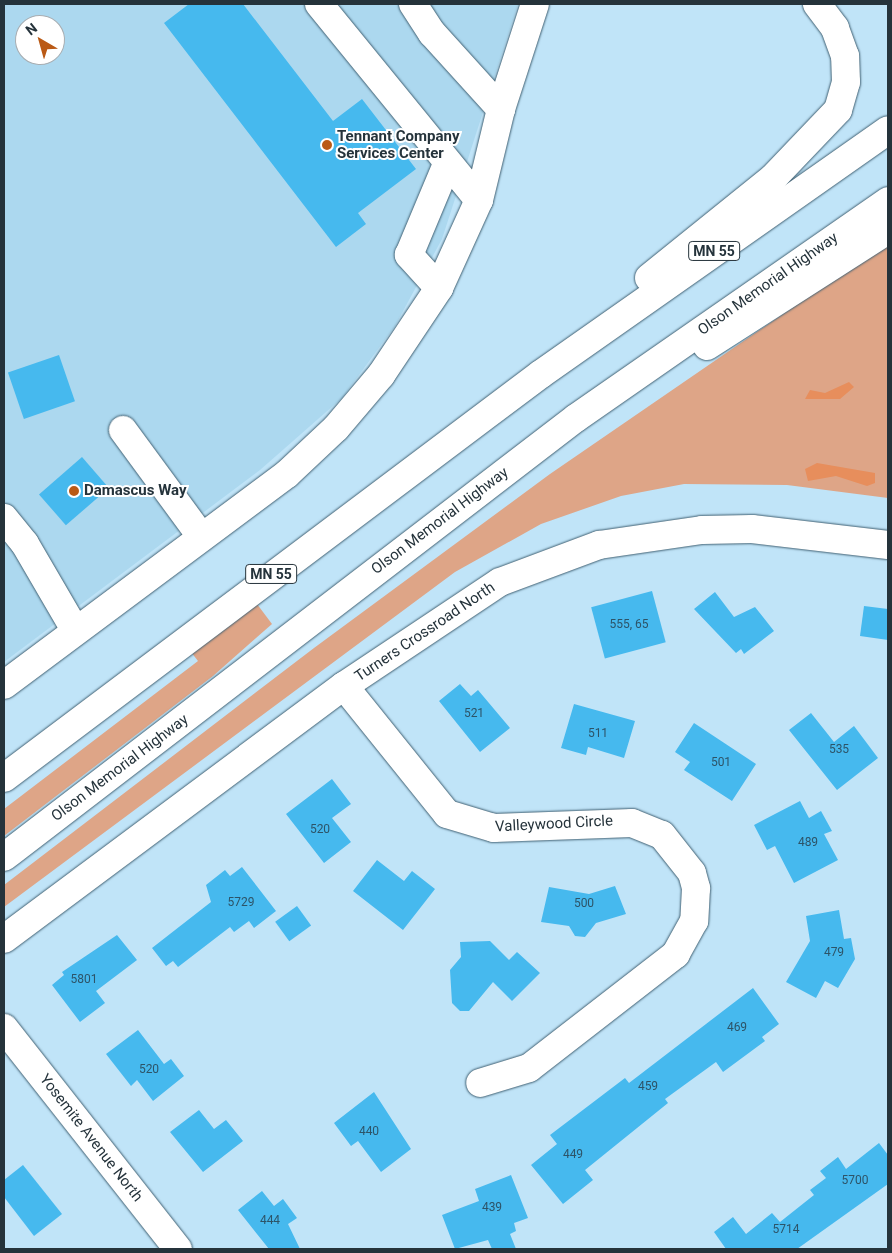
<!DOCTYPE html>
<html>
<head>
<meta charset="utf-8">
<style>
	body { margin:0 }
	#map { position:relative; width:892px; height:1253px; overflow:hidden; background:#c0e4f8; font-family:Roboto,sans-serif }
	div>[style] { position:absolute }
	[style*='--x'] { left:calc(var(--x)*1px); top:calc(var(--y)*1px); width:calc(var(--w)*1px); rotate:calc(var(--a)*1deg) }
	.built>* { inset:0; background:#acd8ef }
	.green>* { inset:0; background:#dea587 }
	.forest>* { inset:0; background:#e78e5c }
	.building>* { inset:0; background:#46b9ee; transform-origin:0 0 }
	.roads { filter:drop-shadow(0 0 1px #406072) drop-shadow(0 0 1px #406072) }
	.minor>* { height:28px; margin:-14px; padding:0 14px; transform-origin:14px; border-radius:14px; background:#fff }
	.highway>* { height:28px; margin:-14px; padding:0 14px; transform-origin:14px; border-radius:14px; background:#fff }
	.dots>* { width:14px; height:14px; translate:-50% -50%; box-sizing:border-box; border:2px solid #fff; border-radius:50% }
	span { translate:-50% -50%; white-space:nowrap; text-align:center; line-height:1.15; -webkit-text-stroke:4px #fff; paint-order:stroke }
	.number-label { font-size:12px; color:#2d5468 }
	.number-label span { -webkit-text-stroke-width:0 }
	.shield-label span { padding:1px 4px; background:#fff; border:1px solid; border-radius:4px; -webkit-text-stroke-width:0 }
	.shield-label { font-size:14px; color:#25333b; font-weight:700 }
	.poi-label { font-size:15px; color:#25333b; font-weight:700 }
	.left { translate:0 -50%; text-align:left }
	.street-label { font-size:15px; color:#25333b }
	.frame { position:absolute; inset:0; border:5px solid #25333b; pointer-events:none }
	.north { position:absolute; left:15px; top:15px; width:50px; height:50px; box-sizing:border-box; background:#fff; border:1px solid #a8adb1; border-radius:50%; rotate:322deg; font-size:14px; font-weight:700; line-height:20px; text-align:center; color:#25333b }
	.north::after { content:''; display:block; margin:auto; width:18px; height:22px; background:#ba5a16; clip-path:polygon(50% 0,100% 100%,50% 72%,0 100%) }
</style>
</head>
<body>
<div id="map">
	<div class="built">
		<i style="clip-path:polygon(evenodd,4px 4px,518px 4px,442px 239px,395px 326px,342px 398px,260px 470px,4px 662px,4px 4px,25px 25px,55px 25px,55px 55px,25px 55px,25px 25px)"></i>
	</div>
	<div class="green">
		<i style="clip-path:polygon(888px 242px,888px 498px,787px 485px,684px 484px,621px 496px,541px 524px,455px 572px,4px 907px,4px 885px,314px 648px,550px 474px)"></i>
		<i style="clip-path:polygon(257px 604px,272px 624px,213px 676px,4px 836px,4px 809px,198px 661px,191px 652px)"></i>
	</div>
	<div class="forest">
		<i style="clip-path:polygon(849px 382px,854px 387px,840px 399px,805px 399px,810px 390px,825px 393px)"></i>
		<i style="clip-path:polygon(817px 463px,875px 473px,875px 483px,867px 486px,836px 476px,808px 481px,805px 469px)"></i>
	</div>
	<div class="building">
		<i style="clip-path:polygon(189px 4px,243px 4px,333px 121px,362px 99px,416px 169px,358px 213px,366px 224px,336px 247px,164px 23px)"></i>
		<i style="left:59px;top:355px;width:49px;height:54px;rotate:71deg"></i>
		<i style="left:82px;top:457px;width:41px;height:57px;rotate:49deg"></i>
		<i style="left:652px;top:591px;width:53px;height:63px;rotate:75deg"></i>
		<i style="clip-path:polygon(715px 592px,734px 617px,755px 607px,774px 631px,744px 654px,741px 649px,736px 653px,694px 609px)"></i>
		<i style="clip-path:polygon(864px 606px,888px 609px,888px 640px,860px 636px)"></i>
		<i style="clip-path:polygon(460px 684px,471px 696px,478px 690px,510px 728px,480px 752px,439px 701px)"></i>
		<i style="clip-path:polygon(574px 704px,635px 721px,624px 758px,588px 747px,586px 755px,561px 748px)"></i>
		<i style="clip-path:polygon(811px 713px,834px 742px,854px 726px,878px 758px,837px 790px,789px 730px)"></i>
		<i style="clip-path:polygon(694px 723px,756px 764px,732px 801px,684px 770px,690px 762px,675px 752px)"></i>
		<i style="clip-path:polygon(332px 779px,351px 804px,332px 818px,351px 842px,324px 863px,286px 814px)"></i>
		<i style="clip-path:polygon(800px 801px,809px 818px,821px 811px,832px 831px,824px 834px,838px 860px,794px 883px,775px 846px,767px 850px,754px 825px)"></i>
		<i style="clip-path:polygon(377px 860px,404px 881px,412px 871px,435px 889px,403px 930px,353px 891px)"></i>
		<i style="clip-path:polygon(242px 867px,276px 911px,254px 928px,249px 921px,234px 932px,230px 927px,178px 967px,173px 961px,166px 966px,152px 948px,211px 902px,206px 885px,225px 870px,230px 876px)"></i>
		<i style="clip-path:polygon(615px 886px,626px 914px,596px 923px,585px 937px,575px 936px,569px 926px,541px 922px,549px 887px,589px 894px)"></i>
		<i style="left:297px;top:906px;width:24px;height:27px;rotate:54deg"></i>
		<i style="clip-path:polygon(839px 910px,844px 939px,851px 938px,855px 959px,838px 988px,825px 981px,816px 998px,786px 982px,810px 941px,806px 916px)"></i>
		<i style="clip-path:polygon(117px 935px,137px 960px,96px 991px,105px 1003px,80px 1022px,52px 985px,64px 975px,62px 972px)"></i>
		<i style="clip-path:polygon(490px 941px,509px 960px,517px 952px,540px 973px,512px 1001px,493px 982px,469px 1011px,460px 1011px,452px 1003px,450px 970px,461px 957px,460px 942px)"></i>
		<i style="clip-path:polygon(753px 988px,779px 1024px,762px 1037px,765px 1041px,723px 1072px,716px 1062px,665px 1099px,668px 1103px,585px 1170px,593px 1180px,563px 1204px,531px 1165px,557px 1144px,550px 1135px,625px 1078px,629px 1083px)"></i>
		<i style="clip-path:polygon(138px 1030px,164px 1064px,171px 1059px,184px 1076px,153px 1101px,137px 1080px,131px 1086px,106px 1054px)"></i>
		<i style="clip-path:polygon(374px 1092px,411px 1149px,381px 1172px,358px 1141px,351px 1146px,334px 1123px)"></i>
		<i style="clip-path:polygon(199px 1110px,214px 1129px,226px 1120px,243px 1141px,203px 1172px,170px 1132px)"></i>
		<i style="clip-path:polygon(879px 1143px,888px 1155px,888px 1184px,797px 1249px,726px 1249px,714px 1232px,733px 1217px,746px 1234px,772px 1213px,780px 1222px,814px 1195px,810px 1190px,826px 1178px,820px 1171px,838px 1157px,846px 1169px)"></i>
		<i style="clip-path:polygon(23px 1165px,62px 1214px,34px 1236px,4px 1197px,4px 1180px)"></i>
		<i style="clip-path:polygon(511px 1175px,528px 1218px,514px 1223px,516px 1231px,510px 1234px,516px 1249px,492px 1249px,488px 1240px,455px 1249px,442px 1215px,479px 1201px,475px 1189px)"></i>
		<i style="clip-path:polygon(262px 1191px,274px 1206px,283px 1199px,297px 1218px,288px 1224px,300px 1249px,269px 1249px,238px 1210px)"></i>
	</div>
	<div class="roads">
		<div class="minor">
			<i style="--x:319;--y:4;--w:253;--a:50.8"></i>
			<i style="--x:413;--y:4;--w:35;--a:57"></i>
			<i style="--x:432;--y:33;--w:103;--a:47.8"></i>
			<i style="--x:439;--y:288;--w:45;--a:-132.3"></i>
			<i style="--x:409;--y:255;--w:99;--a:-67.3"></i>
			<i style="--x:123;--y:430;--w:132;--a:53.7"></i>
			<i style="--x:4;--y:518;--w:33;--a:51"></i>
			<i style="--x:25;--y:544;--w:99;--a:59.8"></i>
			<i style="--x:4;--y:685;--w:353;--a:-36.7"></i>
			<i style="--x:287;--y:474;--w:67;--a:-43.2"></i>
			<i style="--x:336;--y:428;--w:70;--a:-49.7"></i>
			<i style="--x:381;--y:375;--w:105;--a:-56.3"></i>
			<i style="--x:439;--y:288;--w:97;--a:-65.6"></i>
			<i style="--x:479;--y:200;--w:94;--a:-76.4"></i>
			<i style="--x:501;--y:109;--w:110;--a:-72.1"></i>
			<i style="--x:344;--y:686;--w:164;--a:51.2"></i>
			<i style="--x:447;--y:814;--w:49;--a:16.6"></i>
			<i style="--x:494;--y:828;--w:138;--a:-2.1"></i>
			<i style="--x:632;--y:823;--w:32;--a:22"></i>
			<i style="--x:662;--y:835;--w:48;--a:51.7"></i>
			<i style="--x:692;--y:873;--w:16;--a:75"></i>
			<i style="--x:696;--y:888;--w:33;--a:93"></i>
			<i style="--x:694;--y:921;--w:38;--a:119"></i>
			<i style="--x:676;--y:954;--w:186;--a:142.2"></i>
			<i style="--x:529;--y:1068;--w:51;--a:163"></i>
			<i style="--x:4;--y:939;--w:424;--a:-36.7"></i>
			<i style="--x:344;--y:686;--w:187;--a:-33.7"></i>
			<i style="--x:500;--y:582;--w:106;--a:-20.5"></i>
			<i style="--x:599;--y:545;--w:104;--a:-8.3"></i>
			<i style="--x:702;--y:530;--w:50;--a:-1.1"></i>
			<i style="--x:752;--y:529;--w:137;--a:6.7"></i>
			<i style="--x:4;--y:1028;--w:281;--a:51.8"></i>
		</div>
		<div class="highway">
			<i style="--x:649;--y:278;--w:159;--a:-38.9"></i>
			<i style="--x:773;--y:178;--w:94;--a:-46.3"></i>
			<i style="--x:838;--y:110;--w:29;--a:-74"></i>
			<i style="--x:846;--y:82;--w:26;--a:-92"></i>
			<i style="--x:845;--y:56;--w:30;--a:-110"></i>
			<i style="--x:835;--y:28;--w:30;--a:-127"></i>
			<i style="--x:707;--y:346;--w:215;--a:-32.7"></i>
			<i style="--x:4;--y:778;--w:672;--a:-36.96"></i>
			<i style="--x:541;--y:374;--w:424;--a:-35.1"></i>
			<i style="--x:4;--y:857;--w:721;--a:-37.51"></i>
			<i style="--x:576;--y:418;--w:380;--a:-34.8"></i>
		</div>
	</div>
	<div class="dots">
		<i style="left:327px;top:145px;background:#ba5a16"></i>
		<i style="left:74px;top:491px;background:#ba5a16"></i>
	</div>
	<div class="number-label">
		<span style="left:629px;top:625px">555, 65</span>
		<span style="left:474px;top:714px">521</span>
		<span style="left:598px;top:734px">511</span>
		<span style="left:839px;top:750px">535</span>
		<span style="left:721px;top:763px">501</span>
		<span style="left:320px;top:830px">520</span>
		<span style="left:808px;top:843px">489</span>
		<span style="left:241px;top:903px">5729</span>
		<span style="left:584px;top:904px">500</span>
		<span style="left:834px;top:953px">479</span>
		<span style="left:84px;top:980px">5801</span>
		<span style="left:737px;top:1028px">469</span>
		<span style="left:149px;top:1070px">520</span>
		<span style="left:648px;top:1087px">459</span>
		<span style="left:369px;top:1132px">440</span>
		<span style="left:573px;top:1155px">449</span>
		<span style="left:855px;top:1181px">5700</span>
		<span style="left:492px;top:1208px">439</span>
		<span style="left:270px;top:1221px">444</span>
		<span style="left:786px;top:1230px">5714</span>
	</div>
	<div class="shield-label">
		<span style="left:714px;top:251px">MN 55</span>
		<span style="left:271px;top:574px">MN 55</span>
	</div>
	<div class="poi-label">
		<span class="left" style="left:337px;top:145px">Tennant Company<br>Services Center</span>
		<span class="left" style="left:84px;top:491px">Damascus Way</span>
	</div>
	<div class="street-label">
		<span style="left:768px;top:284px;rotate:-35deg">Olson Memorial Highway</span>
		<span style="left:440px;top:521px;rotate:-37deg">Olson Memorial Highway</span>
		<span style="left:425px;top:632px;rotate:-34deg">Turners Crossroad North</span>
		<span style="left:120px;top:768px;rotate:-37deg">Olson Memorial Highway</span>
		<span style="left:554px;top:824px;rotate:-3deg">Valleywood Circle</span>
		<span style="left:91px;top:1138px;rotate:52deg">Yosemite Avenue North</span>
	</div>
	<div class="frame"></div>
	<div class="north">N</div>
</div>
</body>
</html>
